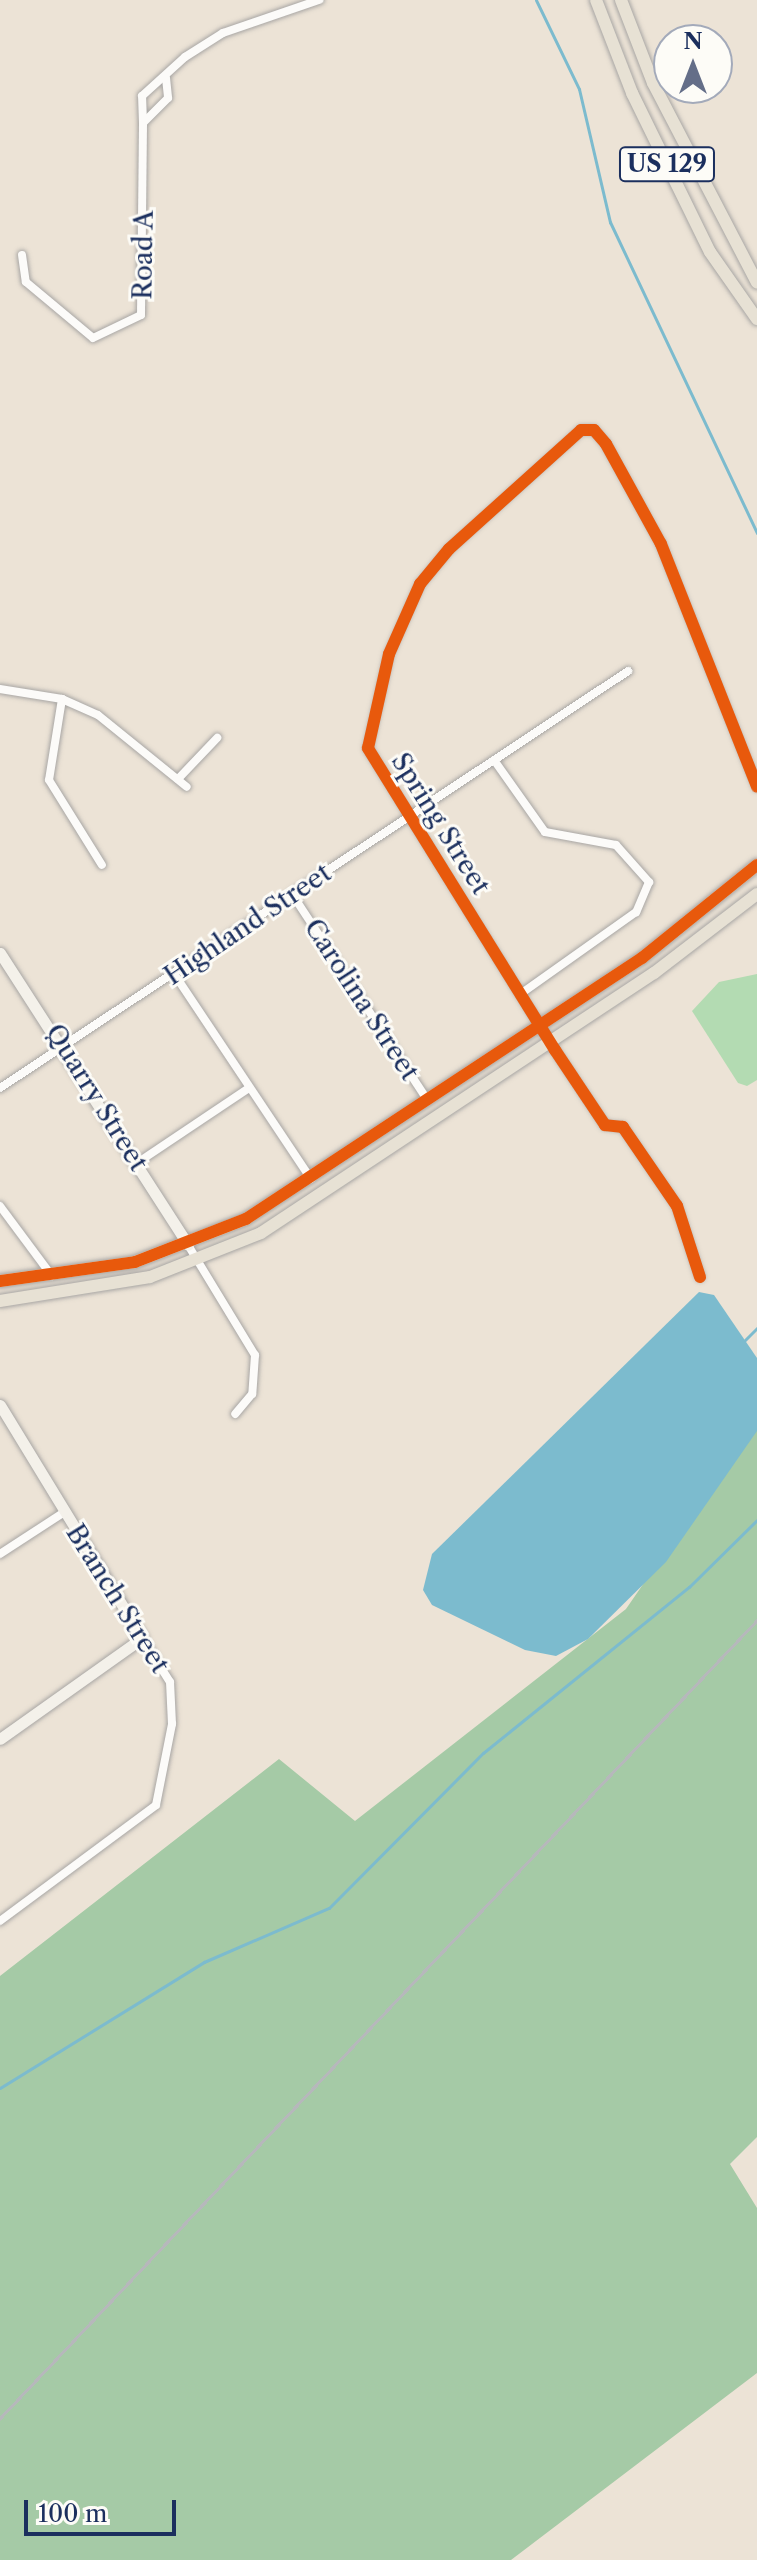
<!DOCTYPE html>
<html>
<head>
<meta charset="utf-8">
<style>
	body { margin:0 }
	#map { position:relative; width:757px; height:2560px; overflow:hidden; background:#ece3d6; font-family:"Libre Caslon Text",serif }
	div>[style] { position:absolute }
	[style*='--x'] { left:calc(var(--x)*1px); top:calc(var(--y)*1px); width:calc(var(--w)*1px); rotate:calc(var(--a)*1deg) }
	.green>* { inset:0; background:#b3dbb2 }
	.forest>* { inset:0; background:#a5caa6 }
	.water>* { inset:0; background:#7cbbce }
	.stream>* { height:3px; margin:-1.5px; padding:0 1.5px; transform-origin:1.5px; border-radius:1.5px; background:#7cbbce }
	.roads { filter:drop-shadow(0 0 2px #a8a6a4) drop-shadow(0 0 2px #a8a6a4) }
	.street>* { height:8px; margin:-4px; padding:0 4px; transform-origin:4px; border-radius:4px; background:#fcfbf9 }
	.secondary>* { height:11px; margin:-5.5px; padding:0 5.5px; transform-origin:5.5px; border-radius:5.5px; background:#f4f1ea }
	.primary>* { height:12px; margin:-6px; padding:0 6px; transform-origin:6px; border-radius:6px; background:#e7e1d4 }
	.rail>* { height:3px; margin:-1.5px; padding:0 1.5px; transform-origin:1.5px; border-radius:1.5px; background:#b6b8bb }
	.cycleway>* { height:12px; margin:-6px; padding:0 6px; transform-origin:6px; border-radius:6px; background:#e8590c }
	span { translate:-50% -50%; white-space:nowrap; text-align:center; line-height:1.15; -webkit-text-stroke:6px #fdfcf7; paint-order:stroke }
	.shield-label span { padding:2px 6px; background:#fdfcf7; border:2px solid; border-radius:6px; -webkit-text-stroke-width:0 }
	.shield-label { font-size:24px; color:#1b2f5e; font-weight:700 }
	.street-label { font-size:26px; color:#1b2f5e }
	.north { position:absolute; left:653px; top:24px; width:80px; height:80px; box-sizing:border-box; background:#fdfcf7; border:2px solid #a3aaba; border-radius:50%; rotate:0deg; font-size:22px; font-weight:700; line-height:32px; text-align:center; color:#1b2f5e }
	.north::after { content:''; display:block; margin:auto; width:28px; height:36px; background:#646e88; clip-path:polygon(50% 0,100% 100%,50% 72%,0 100%) }
	.scale { position:absolute; left:24px; top:2500px; width:152px; height:36px; box-sizing:border-box; border:4px solid #1b2f5e; border-top:0; padding-left:10px; font-size:24px; line-height:28px; white-space:nowrap; color:#1b2f5e; -webkit-text-stroke:6px #fdfcf7; paint-order:stroke }
</style>
</head>
<body>
<div id="map">
	<div class="green">
		<i style="clip-path:polygon(757px 974px,757px 1080px,747px 1086px,738px 1083px,692px 1011px,719px 982px)"></i>
	</div>
	<div class="forest">
		<i style="clip-path:polygon(757px 1419px,757px 2137px,730px 2164px,757px 2208px,757px 2373px,511px 2560px,0 2560px,0 1976px,279px 1759px,355px 1821px,626px 1609px)"></i>
	</div>
	<div class="water">
		<i style="clip-path:polygon(699px 1292px,714px 1295px,757px 1358px,757px 1431px,666px 1562px,588px 1639px,556px 1656px,525px 1650px,432px 1605px,423px 1590px,432px 1554px)"></i>
	</div>
	<div class="stream">
		<i style="--x:536;--y:0;--w:99;--a:64.2"></i>
		<i style="--x:579;--y:89;--w:137;--a:76.9"></i>
		<i style="--x:610;--y:222;--w:344;--a:64.7"></i>
		<i style="--x:745;--y:1340;--w:17;--a:-45"></i>
		<i style="--x:0;--y:2088;--w:240;--a:-31.7"></i>
		<i style="--x:204;--y:1962;--w:136;--a:-23.4"></i>
		<i style="--x:329;--y:1908;--w:218;--a:-45.2"></i>
		<i style="--x:483;--y:1753;--w:265;--a:-38.9"></i>
		<i style="--x:689;--y:1587;--w:95;--a:-44.6"></i>
	</div>
	<div class="roads">
		<div class="street">
			<i style="--x:166;--y:78;--w:20;--a:84"></i>
			<i style="--x:168;--y:98;--w:35;--a:135"></i>
			<i style="--x:143;--y:123;--w:27;--a:-92"></i>
			<i style="--x:142;--y:96;--w:58;--a:-42.2"></i>
			<i style="--x:185;--y:57;--w:45;--a:-32.3"></i>
			<i style="--x:223;--y:33;--w:102;--a:-19"></i>
			<i style="--x:22;--y:255;--w:27;--a:82"></i>
			<i style="--x:26;--y:282;--w:87;--a:39.9"></i>
			<i style="--x:93;--y:338;--w:53;--a:-25.6"></i>
			<i style="--x:141;--y:315;--w:192;--a:-89.4"></i>
			<i style="--x:0;--y:689;--w:63;--a:9.2"></i>
			<i style="--x:62;--y:699;--w:39;--a:24"></i>
			<i style="--x:98;--y:715;--w:114;--a:39"></i>
			<i style="--x:62;--y:699;--w:82;--a:99.1"></i>
			<i style="--x:49;--y:780;--w:100;--a:58.1"></i>
			<i style="--x:494;--y:760;--w:88;--a:54.7"></i>
			<i style="--x:545;--y:832;--w:72;--a:10.4"></i>
			<i style="--x:616;--y:845;--w:50;--a:48.3"></i>
			<i style="--x:649;--y:882;--w:33;--a:113"></i>
			<i style="--x:636;--y:912;--w:140;--a:144.6"></i>
			<i style="--x:178;--y:779;--w:57;--a:-46.4"></i>
			<i style="--x:294;--y:897;--w:244;--a:56.7"></i>
			<i style="--x:175;--y:975;--w:245;--a:56.3"></i>
			<i style="--x:0;--y:1088;--w:754;--a:-33.58"></i>
			<i style="--x:137;--y:1163;--w:135;--a:-33.8"></i>
			<i style="--x:0;--y:1206;--w:87;--a:53.4"></i>
			<i style="--x:188;--y:1245;--w:129;--a:58.7"></i>
			<i style="--x:255;--y:1355;--w:39;--a:94"></i>
			<i style="--x:252;--y:1394;--w:26;--a:130"></i>
			<i style="--x:700;--y:1277;--w:75;--a:-107.9"></i>
			<i style="--x:677;--y:1206;--w:96;--a:-124.4"></i>
			<i style="--x:623;--y:1127;--w:18;--a:-174"></i>
			<i style="--x:605;--y:1125;--w:90;--a:-123.7"></i>
			<i style="--x:555;--y:1050;--w:355;--a:-121.8"></i>
			<i style="--x:368;--y:748;--w:96;--a:-77.4"></i>
			<i style="--x:389;--y:654;--w:77;--a:-66.1"></i>
			<i style="--x:420;--y:584;--w:45;--a:-50.4"></i>
			<i style="--x:449;--y:549;--w:178;--a:-42"></i>
			<i style="--x:581;--y:430;--w:13;--a:0"></i>
			<i style="--x:594;--y:430;--w:18;--a:49"></i>
			<i style="--x:606;--y:444;--w:114;--a:61.2"></i>
			<i style="--x:661;--y:544;--w:261;--a:68.4"></i>
			<i style="--x:0;--y:1554;--w:75;--a:-33.1"></i>
			<i style="--x:0;--y:1921;--w:194;--a:-36.6"></i>
			<i style="--x:156;--y:1805;--w:83;--a:-78.8"></i>
			<i style="--x:172;--y:1724;--w:42;--a:-92.7"></i>
			<i style="--x:170;--y:1682;--w:52;--a:-122.5"></i>
		</div>
		<div class="secondary">
			<i style="--x:0;--y:953;--w:347;--a:57.2"></i>
			<i style="--x:0;--y:1405;--w:273;--a:58.6"></i>
			<i style="--x:142;--y:1638;--w:174;--a:144.6"></i>
		</div>
		<div class="primary">
			<i style="--x:596;--y:0;--w:100;--a:68.8"></i>
			<i style="--x:632;--y:93;--w:177;--a:63.9"></i>
			<i style="--x:710;--y:252;--w:82;--a:55"></i>
			<i style="--x:621;--y:0;--w:89;--a:68.9"></i>
			<i style="--x:653;--y:83;--w:225;--a:62.5"></i>
			<i style="--x:0;--y:1281;--w:136;--a:-8"></i>
			<i style="--x:135;--y:1262;--w:119;--a:-21.2"></i>
			<i style="--x:246;--y:1219;--w:474;--a:-33.4"></i>
			<i style="--x:642;--y:958;--w:148;--a:-39"></i>
			<i style="--x:0;--y:1301;--w:152;--a:-9.1"></i>
			<i style="--x:150;--y:1277;--w:119;--a:-21.6"></i>
			<i style="--x:261;--y:1233;--w:471;--a:-33.5"></i>
			<i style="--x:654;--y:973;--w:130;--a:-37.5"></i>
		</div>
	</div>
	<div class="rail">
		<i style="--x:0;--y:2418;--w:1100;--a:-46.51"></i>
	</div>
	<div class="cycleway">
		<i style="--x:700;--y:1277;--w:75;--a:-107.9"></i>
		<i style="--x:677;--y:1206;--w:96;--a:-124.4"></i>
		<i style="--x:623;--y:1127;--w:18;--a:-174"></i>
		<i style="--x:605;--y:1125;--w:90;--a:-123.7"></i>
		<i style="--x:555;--y:1050;--w:355;--a:-121.8"></i>
		<i style="--x:368;--y:748;--w:96;--a:-77.4"></i>
		<i style="--x:389;--y:654;--w:77;--a:-66.1"></i>
		<i style="--x:420;--y:584;--w:45;--a:-50.4"></i>
		<i style="--x:449;--y:549;--w:178;--a:-42"></i>
		<i style="--x:581;--y:430;--w:13;--a:0"></i>
		<i style="--x:594;--y:430;--w:18;--a:49"></i>
		<i style="--x:606;--y:444;--w:114;--a:61.2"></i>
		<i style="--x:661;--y:544;--w:261;--a:68.4"></i>
		<i style="--x:0;--y:1281;--w:136;--a:-8"></i>
		<i style="--x:135;--y:1262;--w:119;--a:-21.2"></i>
		<i style="--x:246;--y:1219;--w:474;--a:-33.4"></i>
		<i style="--x:642;--y:958;--w:148;--a:-39"></i>
	</div>
	<div class="shield-label">
		<span style="left:667px;top:164px">US 129</span>
	</div>
	<div class="street-label">
		<span style="left:144px;top:255px;rotate:-89deg">Road A</span>
		<span style="left:440px;top:824px;rotate:58deg">Spring Street</span>
		<span style="left:248px;top:925px;rotate:-34deg">Highland Street</span>
		<span style="left:361px;top:1000px;rotate:57deg">Carolina Street</span>
		<span style="left:96px;top:1098px;rotate:58deg">Quarry Street</span>
		<span style="left:117px;top:1599px;rotate:58deg">Branch Street</span>
	</div>
	<div class="north">N</div>
	<div class="scale">100 m</div>
</div>
</body>
</html>
